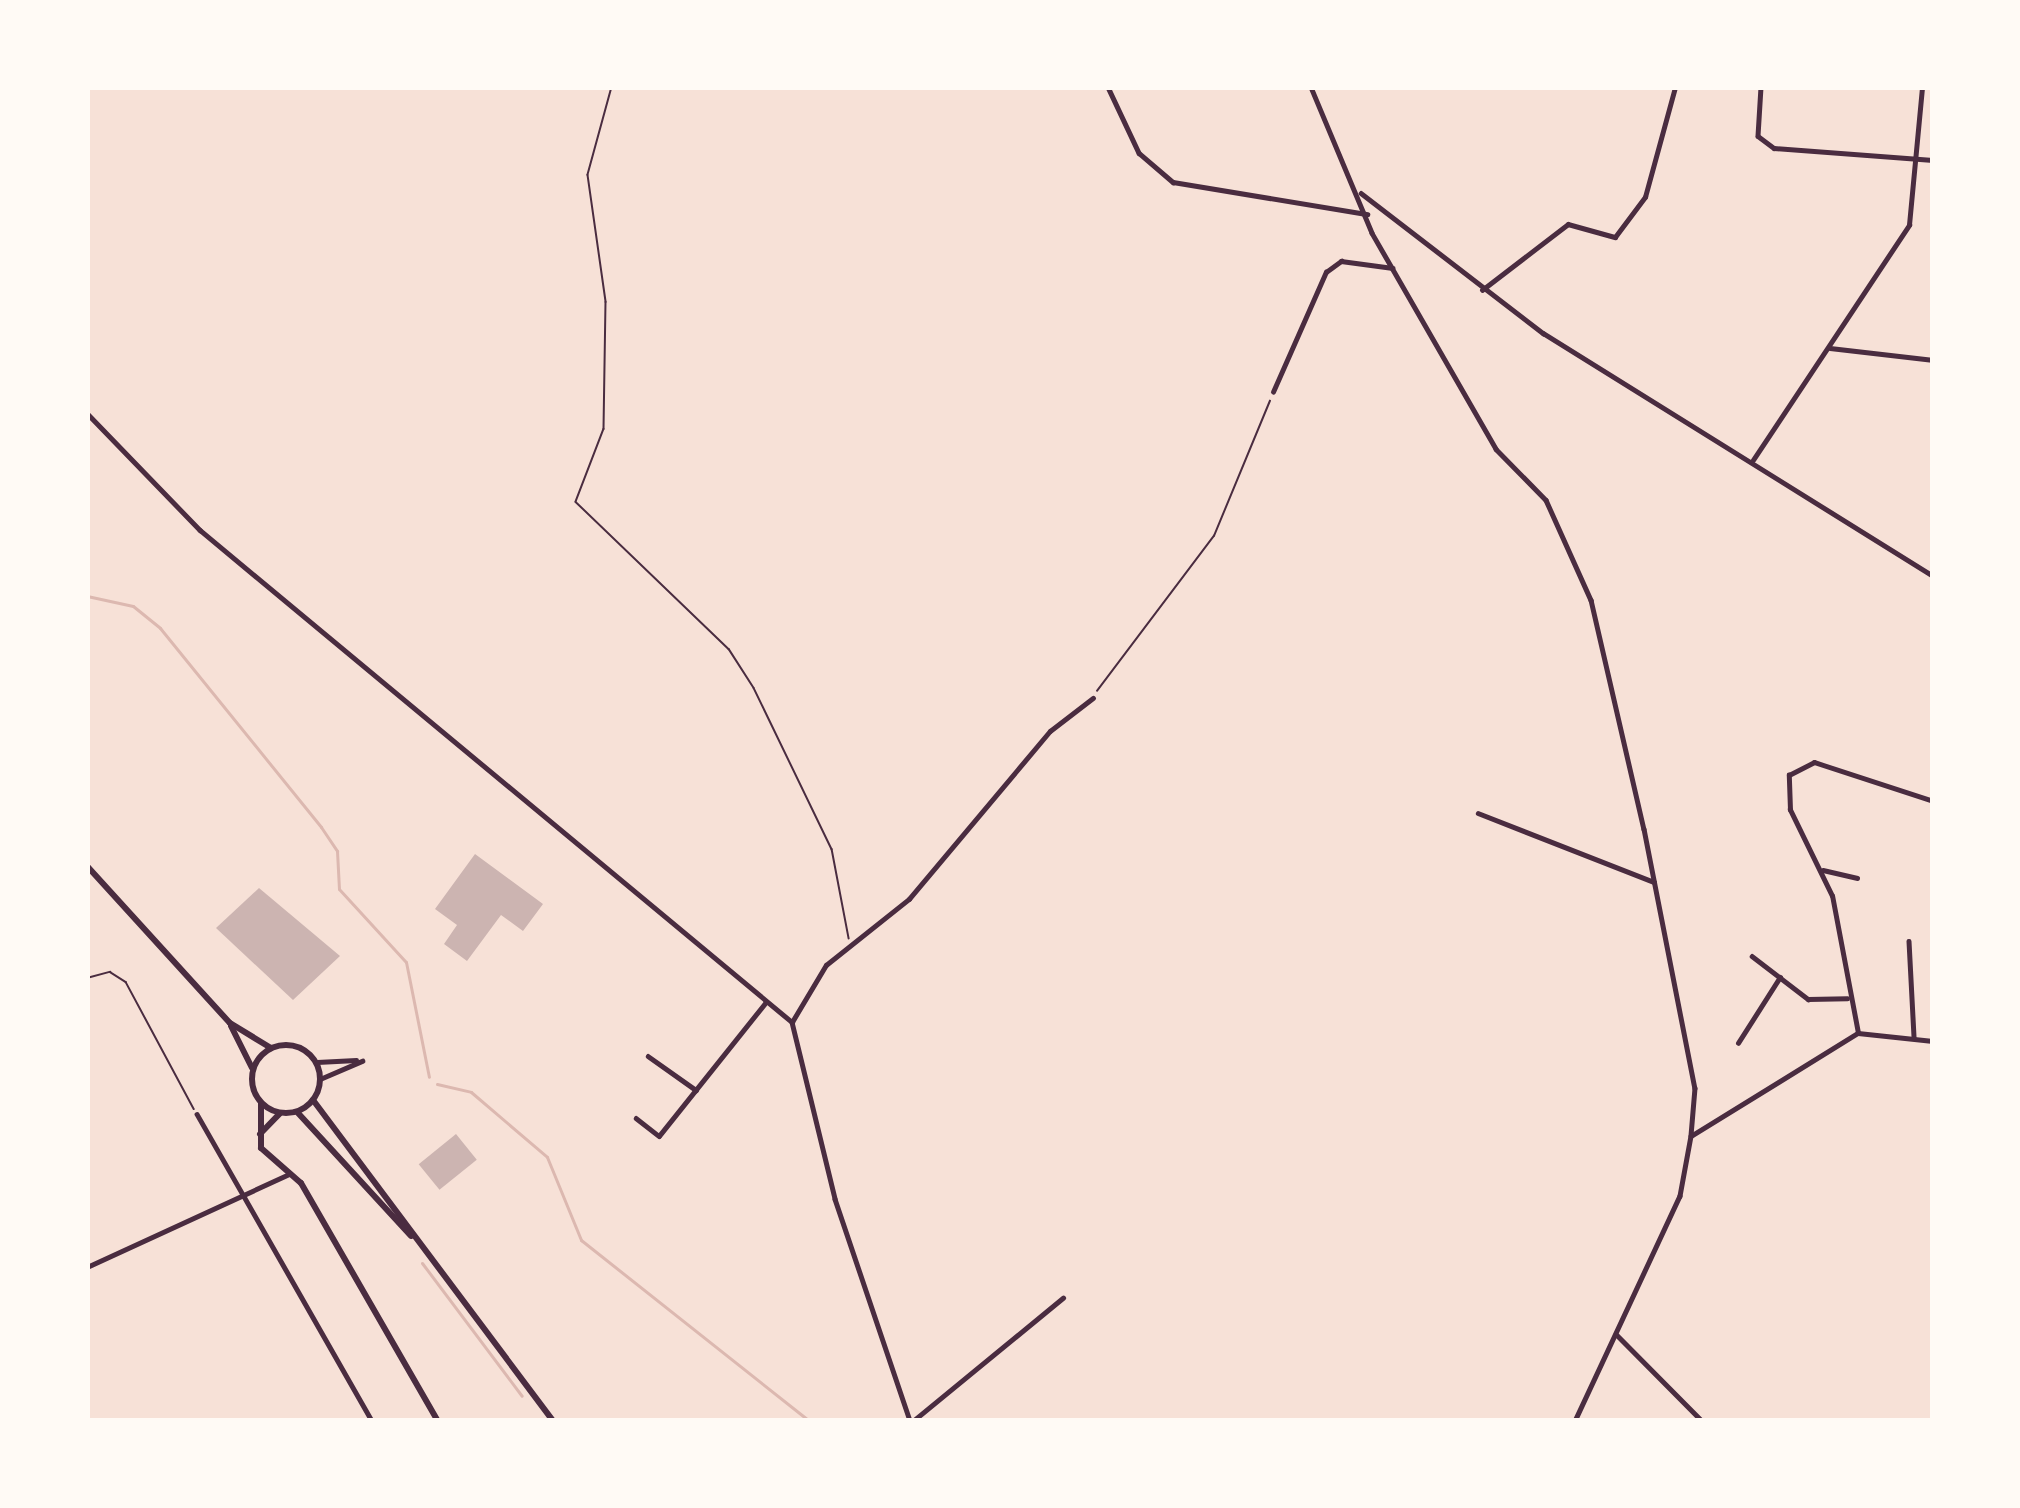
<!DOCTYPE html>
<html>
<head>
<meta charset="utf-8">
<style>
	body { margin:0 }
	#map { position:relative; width:2020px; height:1508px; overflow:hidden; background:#f7e1d7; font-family:Rubik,sans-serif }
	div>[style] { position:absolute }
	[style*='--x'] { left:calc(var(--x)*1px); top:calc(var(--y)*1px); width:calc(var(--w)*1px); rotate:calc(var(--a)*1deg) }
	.stream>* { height:3px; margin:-1.5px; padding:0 1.5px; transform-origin:1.5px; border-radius:1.5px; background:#dcb8b0 }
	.building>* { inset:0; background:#ccb4b1; transform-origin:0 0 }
	.path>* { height:1.5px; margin:-0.75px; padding:0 0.75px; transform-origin:0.75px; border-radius:0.75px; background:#4a2c40 }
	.minor>* { height:4.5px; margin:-2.25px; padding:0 2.25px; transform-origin:2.25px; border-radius:2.25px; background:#4a2c40 }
	.tertiary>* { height:4.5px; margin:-2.25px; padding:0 2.25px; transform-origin:2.25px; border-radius:2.25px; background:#4a2c40 }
	.secondary>* { height:6px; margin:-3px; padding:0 3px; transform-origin:3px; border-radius:3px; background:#4a2c40 }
	.primary>* { height:6px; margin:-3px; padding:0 3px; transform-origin:3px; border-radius:3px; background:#4a2c40 }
	.primary>.ring { margin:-3px; padding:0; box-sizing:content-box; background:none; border:6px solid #4a2c40; border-radius:50% }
	span { translate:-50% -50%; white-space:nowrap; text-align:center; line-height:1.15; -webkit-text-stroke:12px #fffaf5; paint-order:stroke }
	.frame { position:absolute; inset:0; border:90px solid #fffaf5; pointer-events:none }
</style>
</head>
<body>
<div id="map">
	<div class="stream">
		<i style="--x:87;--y:596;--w:47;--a:12.3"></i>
		<i style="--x:133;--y:606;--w:35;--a:39"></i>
		<i style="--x:160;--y:628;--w:256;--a:51"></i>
		<i style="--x:321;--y:827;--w:29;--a:56"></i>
		<i style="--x:337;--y:851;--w:38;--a:87"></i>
		<i style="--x:339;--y:889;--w:99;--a:47.5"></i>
		<i style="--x:406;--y:962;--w:117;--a:78.7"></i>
		<i style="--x:437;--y:1084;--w:35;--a:13"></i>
		<i style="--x:471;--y:1092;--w:100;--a:40.5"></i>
		<i style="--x:547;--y:1157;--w:90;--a:67.7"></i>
		<i style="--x:581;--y:1240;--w:291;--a:38.4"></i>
		<i style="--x:422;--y:1263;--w:166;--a:53.1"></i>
	</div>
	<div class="building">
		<i style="clip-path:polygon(475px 854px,543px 904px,523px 931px,501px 915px,467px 961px,444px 944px,457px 925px,435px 909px)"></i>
		<i style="clip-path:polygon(259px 888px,340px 956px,293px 1000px,216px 928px)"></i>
		<i style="left:456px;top:1134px;width:33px;height:48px;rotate:51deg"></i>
	</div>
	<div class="path">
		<i style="--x:612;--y:87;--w:91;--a:105.3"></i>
		<i style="--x:588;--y:175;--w:128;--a:81.9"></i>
		<i style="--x:606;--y:302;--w:127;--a:90.9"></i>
		<i style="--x:604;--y:429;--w:78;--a:111"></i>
		<i style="--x:576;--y:502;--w:212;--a:43.9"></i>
		<i style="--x:729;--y:649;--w:46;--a:57.3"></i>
		<i style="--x:754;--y:688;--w:179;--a:64.2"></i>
		<i style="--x:832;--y:849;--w:91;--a:79.2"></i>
		<i style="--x:1097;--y:691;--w:194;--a:-53"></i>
		<i style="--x:1214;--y:536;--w:146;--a:-67.5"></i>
		<i style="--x:87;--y:978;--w:24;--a:-15"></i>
		<i style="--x:110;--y:972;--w:19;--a:32"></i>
		<i style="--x:126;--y:982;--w:144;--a:61.8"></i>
	</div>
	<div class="minor">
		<i style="--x:1108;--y:87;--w:73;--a:64.8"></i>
		<i style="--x:1139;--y:153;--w:45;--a:40.5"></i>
		<i style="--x:1173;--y:182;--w:197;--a:9.4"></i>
		<i style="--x:1761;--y:87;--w:49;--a:93.5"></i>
		<i style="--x:1758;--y:136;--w:20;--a:37"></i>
		<i style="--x:1774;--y:148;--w:159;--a:4.3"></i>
		<i style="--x:1361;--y:193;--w:230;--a:37.6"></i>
		<i style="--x:1543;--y:333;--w:460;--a:31.9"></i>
		<i style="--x:1482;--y:290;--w:108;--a:-37.5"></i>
		<i style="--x:1568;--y:224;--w:49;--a:15.5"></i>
		<i style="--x:1615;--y:237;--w:50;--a:-53.1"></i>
		<i style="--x:1645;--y:197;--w:114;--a:-74.7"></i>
		<i style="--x:1830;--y:348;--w:104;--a:6.6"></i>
		<i style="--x:1273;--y:392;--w:131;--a:-66.2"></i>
		<i style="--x:1326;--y:272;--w:19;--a:-36"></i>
		<i style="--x:1341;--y:261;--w:52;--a:7.7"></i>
		<i style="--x:87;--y:413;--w:163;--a:46"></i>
		<i style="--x:200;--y:530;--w:770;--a:39.73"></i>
		<i style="--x:792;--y:1022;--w:182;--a:76.3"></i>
		<i style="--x:835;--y:1199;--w:234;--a:71.3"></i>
		<i style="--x:1753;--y:460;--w:282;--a:-56.4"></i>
		<i style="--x:1909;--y:225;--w:139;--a:-84.6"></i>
		<i style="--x:1478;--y:813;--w:189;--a:21.4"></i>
		<i style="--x:1823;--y:870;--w:35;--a:13"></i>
		<i style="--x:1909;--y:941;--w:97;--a:87"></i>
		<i style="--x:1752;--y:956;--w:71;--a:37.5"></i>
		<i style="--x:1808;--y:999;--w:39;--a:-1"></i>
		<i style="--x:792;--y:1022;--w:66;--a:-59.2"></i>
		<i style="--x:826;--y:965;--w:106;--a:-38.5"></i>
		<i style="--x:909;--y:899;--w:219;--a:-50"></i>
		<i style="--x:1050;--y:731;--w:54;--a:-37.5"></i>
		<i style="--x:1858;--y:1033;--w:139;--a:-100.7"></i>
		<i style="--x:1832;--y:896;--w:96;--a:-116"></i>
		<i style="--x:1790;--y:810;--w:35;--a:-92"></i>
		<i style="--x:1789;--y:775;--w:28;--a:-27"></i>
		<i style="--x:1814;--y:762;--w:125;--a:18.1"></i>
		<i style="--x:1738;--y:1043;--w:78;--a:-57.5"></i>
		<i style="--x:648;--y:1056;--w:59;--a:35.3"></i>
		<i style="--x:317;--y:1062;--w:39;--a:-3"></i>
		<i style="--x:320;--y:1079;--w:46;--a:-23.2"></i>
		<i style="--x:197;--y:1114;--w:353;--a:60.3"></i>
		<i style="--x:636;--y:1118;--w:29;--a:38"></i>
		<i style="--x:659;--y:1136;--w:171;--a:-51.4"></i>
		<i style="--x:1691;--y:1136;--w:196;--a:-31.7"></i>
		<i style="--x:1858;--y:1033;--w:75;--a:6.1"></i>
		<i style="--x:87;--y:1267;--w:222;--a:-24.7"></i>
		<i style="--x:913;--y:1421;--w:194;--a:-39.4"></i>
	</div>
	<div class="tertiary">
		<i style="--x:1311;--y:87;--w:158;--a:67.3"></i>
		<i style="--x:1372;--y:233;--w:249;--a:60.1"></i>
		<i style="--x:1496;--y:449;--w:71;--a:45.6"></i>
		<i style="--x:1546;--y:500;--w:110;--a:65.8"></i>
		<i style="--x:1591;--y:600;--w:235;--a:77"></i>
		<i style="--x:1644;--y:829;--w:264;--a:78.9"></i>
		<i style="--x:1695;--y:1088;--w:48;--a:94.8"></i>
		<i style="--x:1691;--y:1136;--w:61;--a:100.4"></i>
		<i style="--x:1680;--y:1196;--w:248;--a:115"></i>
		<i style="--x:1617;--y:1335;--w:121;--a:45.3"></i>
	</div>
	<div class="secondary">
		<i style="--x:261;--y:1103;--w:45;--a:90"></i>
		<i style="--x:261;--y:1148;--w:53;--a:41.2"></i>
		<i style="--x:301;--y:1183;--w:275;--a:60.1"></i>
		<i style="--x:260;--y:1134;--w:29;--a:-46"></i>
	</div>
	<div class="primary">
		<i style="--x:87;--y:866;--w:212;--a:47.7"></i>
		<i style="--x:230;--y:1023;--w:48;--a:31.4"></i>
		<i style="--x:231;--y:1026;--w:47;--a:63.4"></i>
		<i class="ring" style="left:252px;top:1045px;width:62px;height:62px"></i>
		<i style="--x:313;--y:1100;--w:401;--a:53.2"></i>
		<i style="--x:298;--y:1113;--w:167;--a:47.4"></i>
	</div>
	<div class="frame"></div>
</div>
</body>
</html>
